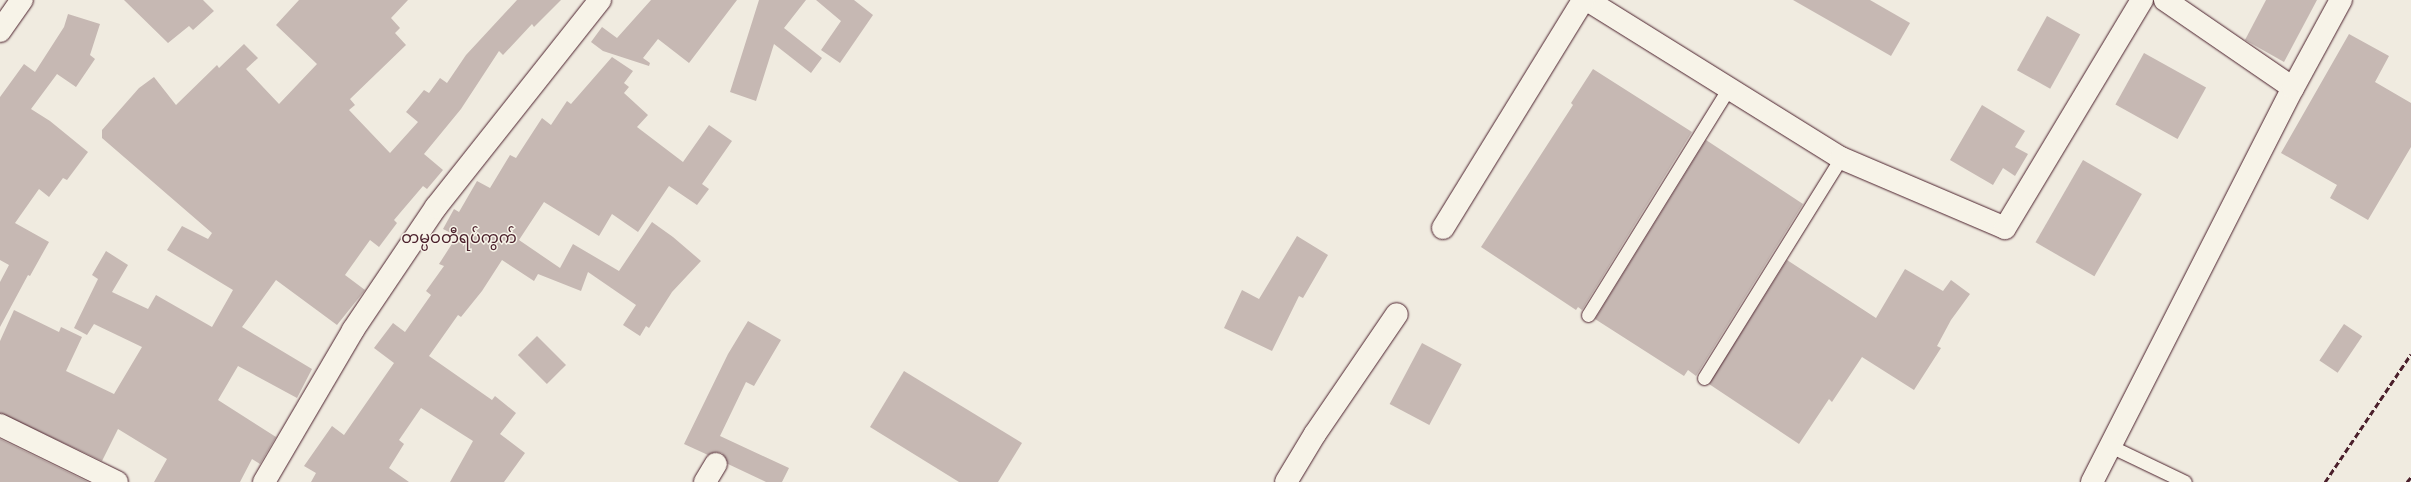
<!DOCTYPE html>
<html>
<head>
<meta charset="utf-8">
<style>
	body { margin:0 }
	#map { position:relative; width:2411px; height:482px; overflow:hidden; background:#f0ebe0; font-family:Kalam,"Noto Sans Myanmar",sans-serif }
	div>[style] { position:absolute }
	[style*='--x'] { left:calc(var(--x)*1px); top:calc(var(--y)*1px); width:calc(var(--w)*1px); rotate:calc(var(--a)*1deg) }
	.building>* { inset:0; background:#c6b8b3; transform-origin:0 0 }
	.roads { filter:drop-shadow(0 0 1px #4a1f2b) drop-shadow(0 0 1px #4a1f2b) }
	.lane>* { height:13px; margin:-6.5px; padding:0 6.5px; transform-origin:6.5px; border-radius:6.5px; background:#f7f3e8 }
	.street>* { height:22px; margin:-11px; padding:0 11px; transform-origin:11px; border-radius:11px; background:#f7f3e8 }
	.rail>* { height:3px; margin-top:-1.5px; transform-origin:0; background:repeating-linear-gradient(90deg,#4a1f2b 0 6px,transparent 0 9px) }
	span { translate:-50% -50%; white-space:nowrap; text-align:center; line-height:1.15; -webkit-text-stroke:3px #f7f3e8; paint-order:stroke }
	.quarter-label { font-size:16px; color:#4a1f2b }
</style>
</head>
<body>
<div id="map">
	<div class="building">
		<i style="clip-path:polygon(124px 0,203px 0,214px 11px,193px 30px,189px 26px,168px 43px)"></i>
		<i style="clip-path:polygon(299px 0,408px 0,391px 18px,400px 28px,395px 33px,406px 45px,350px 99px,355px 105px,349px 110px,390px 153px,418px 122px,406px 112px,424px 90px,429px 93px,440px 78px,447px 83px,466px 55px,517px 0,561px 0,534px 27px,532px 24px,503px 55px,499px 51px,461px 109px,424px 154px,443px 170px,427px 189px,423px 186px,394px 220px,397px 223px,379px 247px,370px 240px,345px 275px,365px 290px,337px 325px,276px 280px,242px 327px,312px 369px,297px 398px,238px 366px,218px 400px,276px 437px,260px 464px,252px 459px,240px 482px,154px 482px,167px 459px,118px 429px,102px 461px,0 413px,0 341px,14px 310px,59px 332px,61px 327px,82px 337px,66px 371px,114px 394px,142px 347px,94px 324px,87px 335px,74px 328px,98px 279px,92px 275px,106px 251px,128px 265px,112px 292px,148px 309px,156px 295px,212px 327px,233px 290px,167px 250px,182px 226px,208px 239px,212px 233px,102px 138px,102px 130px,139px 88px,154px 77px,176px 105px,217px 65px,219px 68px,244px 44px,258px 58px,246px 69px,279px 104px,317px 64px,276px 25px)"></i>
		<i style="clip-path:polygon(651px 0,737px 0,689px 63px,658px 39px,643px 58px,650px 63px,649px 66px,603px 51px,591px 42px,602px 27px,617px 38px)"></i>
		<i style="clip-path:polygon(759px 0,806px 0,784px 28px,822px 58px,811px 73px,774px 44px,756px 101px,730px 92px)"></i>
		<i style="clip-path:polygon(816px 0,854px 0,873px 15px,840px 63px,821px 50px,841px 21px)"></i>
		<i style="clip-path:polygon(1793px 0,1870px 0,1910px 23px,1891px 56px)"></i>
		<i style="clip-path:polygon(2266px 0,2317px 0,2284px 62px,2245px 40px)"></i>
		<i style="clip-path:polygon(68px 14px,100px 24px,90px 55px,95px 59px,76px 87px,57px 74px,31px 109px,50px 121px,88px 152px,67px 180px,63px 178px,49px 197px,39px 189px,15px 223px,49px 242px,30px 276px,28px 275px,0 327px,0 282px,9px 265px,0 260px,0 97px,24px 64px,35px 72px,64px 27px)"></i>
		<i style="left:2047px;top:16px;width:38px;height:62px;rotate:29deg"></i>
		<i style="clip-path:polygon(2349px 34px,2389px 56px,2375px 82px,2411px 103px,2411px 147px,2368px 220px,2330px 198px,2337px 185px,2281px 153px)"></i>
		<i style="left:2144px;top:53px;width:71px;height:59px;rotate:29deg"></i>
		<i style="clip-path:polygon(612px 57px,633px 71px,624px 83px,629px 87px,624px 93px,648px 115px,637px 127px,683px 162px,709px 125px,732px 141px,702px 184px,709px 189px,697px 205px,669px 186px,638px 232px,612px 214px,599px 236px,544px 202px,519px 240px,560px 268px,573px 244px,619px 271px,652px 222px,673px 237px,701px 261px,672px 292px,649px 328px,646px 326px,640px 336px,623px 325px,636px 305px,588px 272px,581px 291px,538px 274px,534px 281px,502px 260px,482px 291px,461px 317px,458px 315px,429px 356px,492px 400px,495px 396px,516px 413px,500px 434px,525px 453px,504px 482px,450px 482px,473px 441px,421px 408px,399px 440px,404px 444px,389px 468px,409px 482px,311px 482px,316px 473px,304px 466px,332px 426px,344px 435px,394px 363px,374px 348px,393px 323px,405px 332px,431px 295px,426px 291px,444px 266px,439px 264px,457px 236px,443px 229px,454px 209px,459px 212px,477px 181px,490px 188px,510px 155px,516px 158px,542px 118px,551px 125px,567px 101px,571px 104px)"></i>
		<i style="clip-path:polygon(1593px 69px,1692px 132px,1582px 310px,1578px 307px,1576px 310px,1481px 247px,1573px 105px,1571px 103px)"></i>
		<i style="clip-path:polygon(1982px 105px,2025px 131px,2015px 147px,2028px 154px,2015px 176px,2003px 168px,1993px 185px,1950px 160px)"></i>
		<i style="clip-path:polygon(1706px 140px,1803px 204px,1696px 376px,1688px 370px,1684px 376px,1595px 319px)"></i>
		<i style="left:2083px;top:160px;width:68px;height:95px;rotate:30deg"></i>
		<i style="clip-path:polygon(1297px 236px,1328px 255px,1303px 298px,1299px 296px,1272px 351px,1224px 328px,1242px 290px,1259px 299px)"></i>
		<i style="clip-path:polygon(1787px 260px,1876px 318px,1905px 269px,1943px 291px,1951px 280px,1970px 294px,1951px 320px,1937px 346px,1941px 348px,1914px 390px,1862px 357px,1832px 402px,1829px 399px,1799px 444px,1709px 384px)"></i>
		<i style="clip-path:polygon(748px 321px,781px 340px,754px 386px,746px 382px,720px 436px,789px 468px,782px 482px,766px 482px,728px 464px,722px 453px,716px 452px,708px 455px,684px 444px,728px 354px)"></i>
		<i style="left:2344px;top:324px;width:22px;height:44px;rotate:34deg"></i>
		<i style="left:537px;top:336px;width:41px;height:27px;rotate:45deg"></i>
		<i style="left:1422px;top:343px;width:45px;height:69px;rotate:28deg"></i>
		<i style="clip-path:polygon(904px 371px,1022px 443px,998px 482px,959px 482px,870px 427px)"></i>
		<i style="clip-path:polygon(0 439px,88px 482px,0 482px)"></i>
	</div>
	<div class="roads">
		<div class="lane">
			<i style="--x:1588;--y:315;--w:267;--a:-58.2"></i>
			<i style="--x:1704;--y:378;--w:259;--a:-58.1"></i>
			<i style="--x:2110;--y:446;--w:83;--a:25.6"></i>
		</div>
		<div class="street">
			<i style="--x:1587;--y:0;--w:299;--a:31.9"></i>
			<i style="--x:1841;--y:158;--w:178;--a:23.1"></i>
			<i style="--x:2005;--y:228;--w:266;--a:-59"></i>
			<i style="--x:2165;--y:0;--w:155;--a:34.5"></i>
			<i style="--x:0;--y:31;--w:38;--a:-55"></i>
			<i style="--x:1443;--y:228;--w:268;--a:-58.4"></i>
			<i style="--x:0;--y:425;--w:130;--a:26"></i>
			<i style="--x:264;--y:482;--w:176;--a:-59.6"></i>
			<i style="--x:353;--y:330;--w:148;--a:-56"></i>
			<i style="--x:436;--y:207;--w:264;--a:-51.6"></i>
			<i style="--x:705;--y:482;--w:21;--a:-59"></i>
			<i style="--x:1286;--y:482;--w:56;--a:-58.9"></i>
			<i style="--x:1315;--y:434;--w:145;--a:-55.7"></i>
			<i style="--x:2092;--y:482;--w:442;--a:-63"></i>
			<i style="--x:2293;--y:88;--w:100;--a:-61.4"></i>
		</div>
	</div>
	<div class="rail">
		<i style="--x:2325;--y:482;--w:154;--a:-56.1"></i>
		<i style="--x:2407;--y:482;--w:6;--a:-51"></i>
	</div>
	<div class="quarter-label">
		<span style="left:459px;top:239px">တမ္ပဝတီရပ်ကွက်</span>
	</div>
</div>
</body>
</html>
